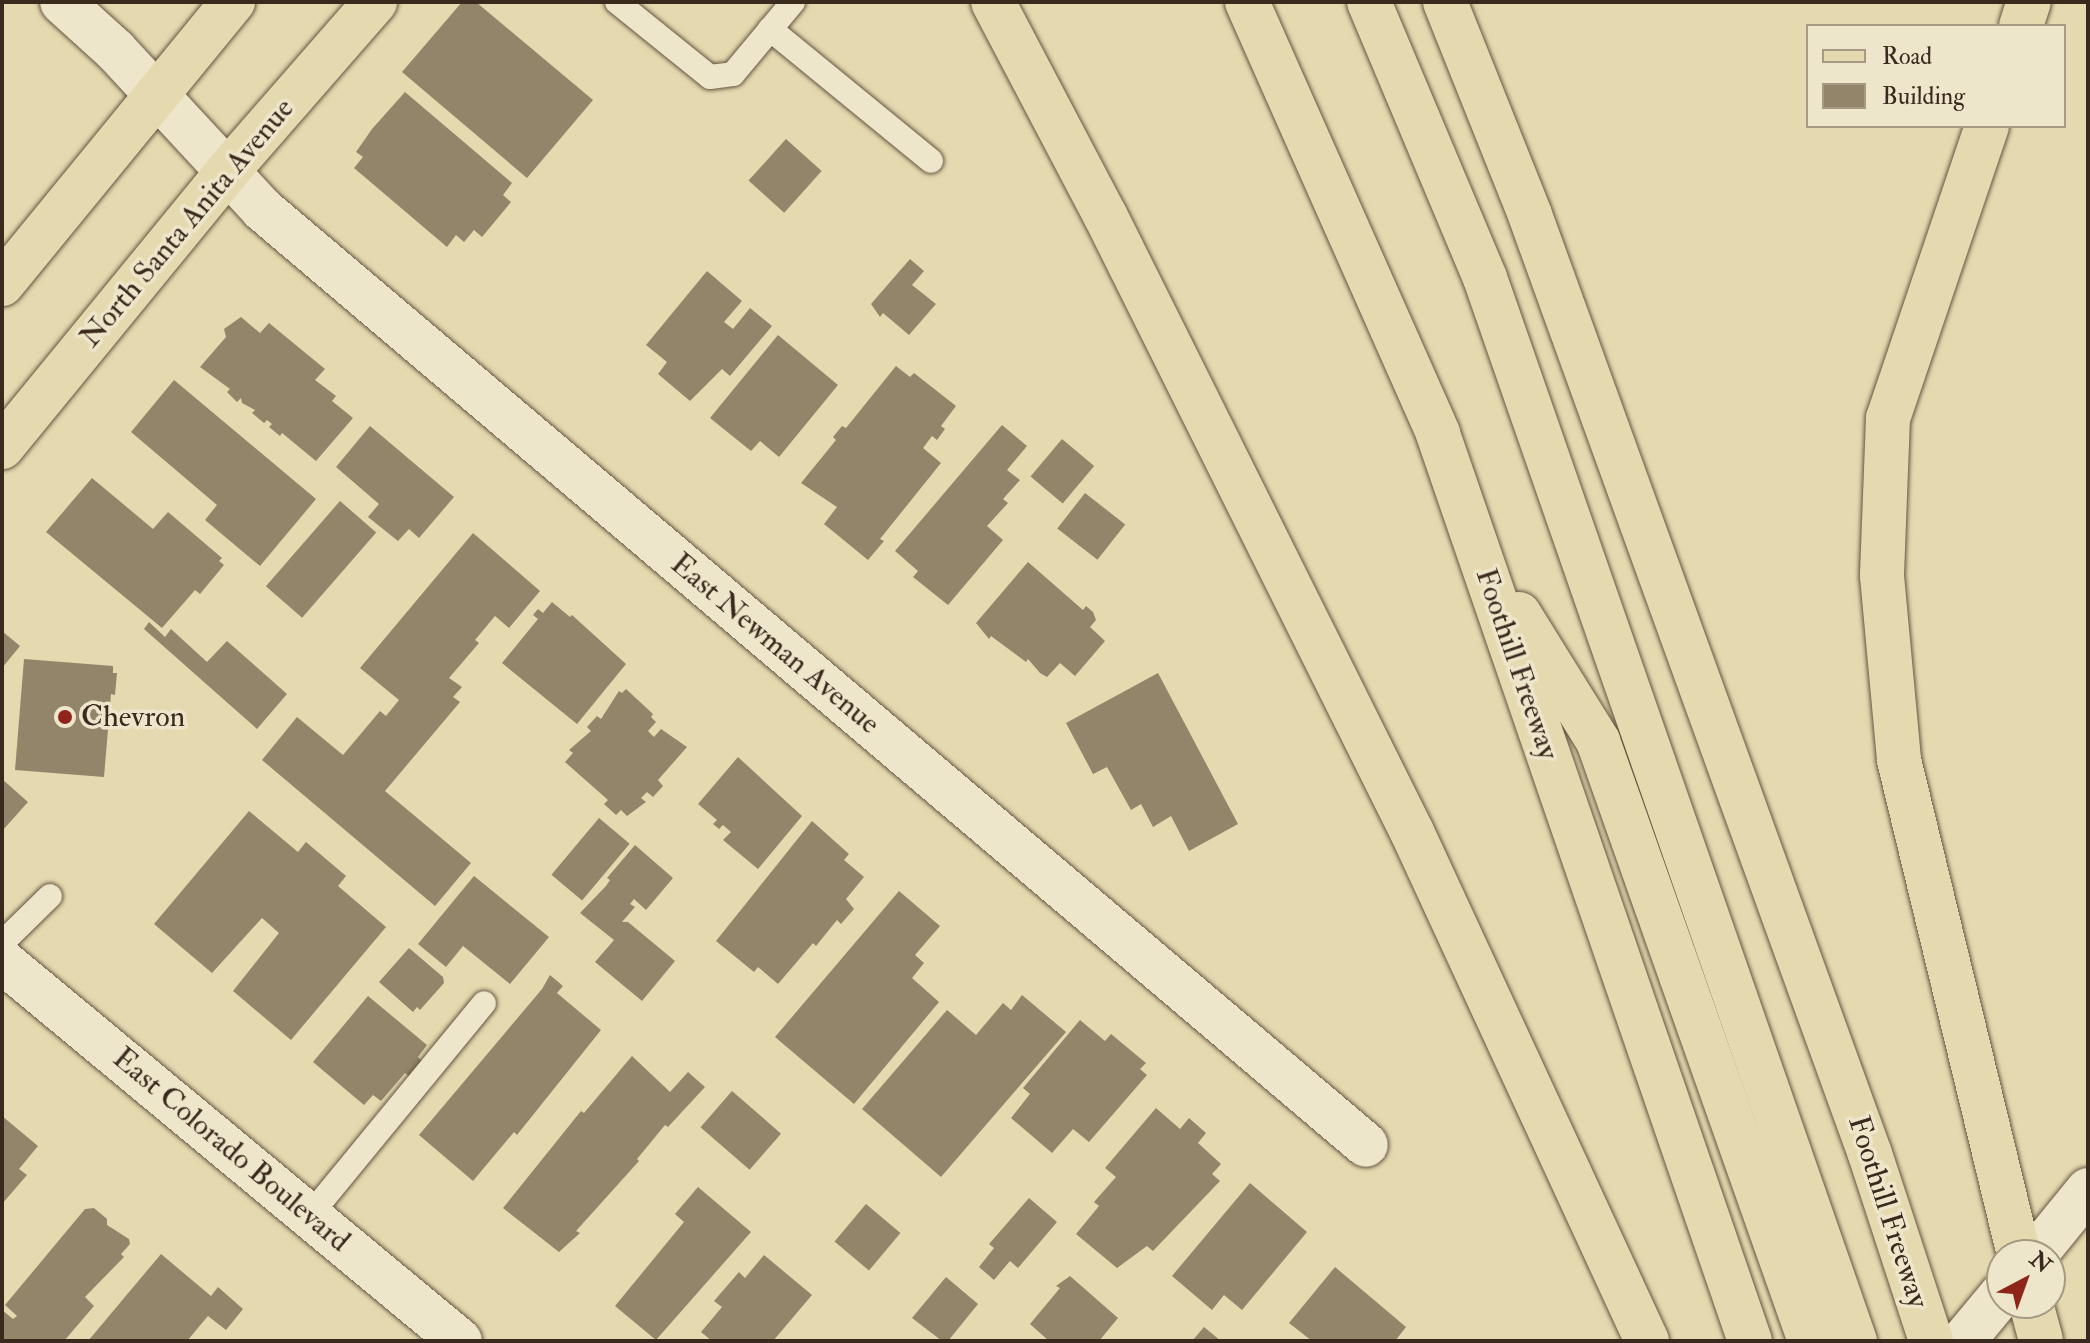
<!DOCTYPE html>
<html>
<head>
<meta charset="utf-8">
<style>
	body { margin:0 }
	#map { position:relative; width:2090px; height:1343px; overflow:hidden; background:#e5d9af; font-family:"IM FELL Double Pica",serif }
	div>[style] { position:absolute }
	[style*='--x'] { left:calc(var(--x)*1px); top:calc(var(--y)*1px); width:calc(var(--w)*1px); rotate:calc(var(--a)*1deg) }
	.building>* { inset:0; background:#938569; transform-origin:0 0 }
	.roads { filter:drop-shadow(0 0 2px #655542) drop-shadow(0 0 2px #655542) }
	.lane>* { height:24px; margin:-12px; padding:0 12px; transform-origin:12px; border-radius:12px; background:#eee6cb }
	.street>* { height:44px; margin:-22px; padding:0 22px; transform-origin:22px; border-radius:22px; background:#eee6cb }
	.secondary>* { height:44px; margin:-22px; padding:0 22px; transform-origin:22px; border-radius:22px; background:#eee6cb }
	.primary>* { height:44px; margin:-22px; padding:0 22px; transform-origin:22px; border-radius:22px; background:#e5d9af }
	.highway>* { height:44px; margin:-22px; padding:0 22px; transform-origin:22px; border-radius:22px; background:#e5d9af }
	.dots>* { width:22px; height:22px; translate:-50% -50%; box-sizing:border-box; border:4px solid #eee6cb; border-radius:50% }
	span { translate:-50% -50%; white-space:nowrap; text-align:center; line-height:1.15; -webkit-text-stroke:7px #eee6cb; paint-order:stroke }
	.street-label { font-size:30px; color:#3a291d }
	.poi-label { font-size:30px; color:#3a291d }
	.left { translate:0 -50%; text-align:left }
	.frame { position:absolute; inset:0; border:4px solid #3a291d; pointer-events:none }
	.legend { position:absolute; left:1806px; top:24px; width:260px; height:104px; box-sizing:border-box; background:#eee6cb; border:2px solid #a69a85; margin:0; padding:10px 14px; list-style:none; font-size:24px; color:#3a291d }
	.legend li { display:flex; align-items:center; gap:16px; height:40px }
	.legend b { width:40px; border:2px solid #a69a85 }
	.north { position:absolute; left:1986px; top:1239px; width:80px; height:80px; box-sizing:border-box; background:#eee6cb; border:2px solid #a69a85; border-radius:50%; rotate:41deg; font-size:22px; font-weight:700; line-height:32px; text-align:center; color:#3a291d }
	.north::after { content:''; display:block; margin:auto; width:28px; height:36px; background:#8f2418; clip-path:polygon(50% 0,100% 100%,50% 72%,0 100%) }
</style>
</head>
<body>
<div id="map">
	<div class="building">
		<i style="clip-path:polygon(462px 2px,476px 2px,593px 100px,527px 178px,402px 72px)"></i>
		<i style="clip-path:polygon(405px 92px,512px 183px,503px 195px,511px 202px,482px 237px,474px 230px,464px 242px,456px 235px,447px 247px,354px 168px,363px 157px,356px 152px,372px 129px)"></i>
		<i style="left:786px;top:139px;width:48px;height:56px;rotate:42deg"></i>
		<i style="clip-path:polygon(910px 259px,924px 271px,912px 285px,936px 304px,909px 335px,883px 313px,880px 317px,871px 304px)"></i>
		<i style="clip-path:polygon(707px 271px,742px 301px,724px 322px,733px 329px,750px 308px,772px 326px,730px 376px,722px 369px,690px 401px,658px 374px,667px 362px,646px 345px)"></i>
		<i style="clip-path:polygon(241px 317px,260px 333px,269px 323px,325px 369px,315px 380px,336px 396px,332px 401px,353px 418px,316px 461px,282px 433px,280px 436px,269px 427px,272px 424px,267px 420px,264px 423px,252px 413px,255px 410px,242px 403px,241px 398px,237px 402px,227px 392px,230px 389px,200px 367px,226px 337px,224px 329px)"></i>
		<i style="clip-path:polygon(778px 335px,838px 385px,779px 457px,760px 441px,751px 451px,710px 418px)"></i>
		<i style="clip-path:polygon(896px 366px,910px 377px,914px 373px,956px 406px,941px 426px,945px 429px,937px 440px,932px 436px,923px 448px,941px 463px,880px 539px,884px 541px,868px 560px,824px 524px,837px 507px,801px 483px,836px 440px,833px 437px,842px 426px,846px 428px)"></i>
		<i style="clip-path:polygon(174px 380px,316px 499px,260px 566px,205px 520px,217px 505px,131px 432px)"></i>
		<i style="clip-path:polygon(1002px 425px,1027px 446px,1007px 470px,1020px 480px,1003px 499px,1008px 503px,987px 526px,1003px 540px,948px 605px,913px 577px,918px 571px,895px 551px)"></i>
		<i style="clip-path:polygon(370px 426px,454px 497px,419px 538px,409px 529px,398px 541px,368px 517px,379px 504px,336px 467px)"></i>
		<i style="left:1062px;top:439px;width:42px;height:49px;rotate:40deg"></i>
		<i style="clip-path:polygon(92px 478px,153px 529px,168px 512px,222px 558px,219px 561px,224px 565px,200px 594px,195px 590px,162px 628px,46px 532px)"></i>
		<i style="left:1085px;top:493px;width:51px;height:45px;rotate:38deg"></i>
		<i style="left:340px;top:501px;width:48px;height:113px;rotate:41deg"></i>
		<i style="clip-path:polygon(473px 533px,540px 591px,509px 628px,495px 616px,475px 640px,479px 643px,449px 678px,462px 687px,453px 697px,460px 702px,385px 791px,471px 863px,435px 906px,262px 760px,297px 717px,343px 755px,380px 711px,386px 716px,399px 700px,360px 668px)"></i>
		<i style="clip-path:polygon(1028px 562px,1083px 610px,1086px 606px,1093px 612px,1096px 620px,1090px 627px,1105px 641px,1075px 676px,1060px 663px,1047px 677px,1040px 673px,1028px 659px,1026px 662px,991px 636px,989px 639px,976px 623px)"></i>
		<i style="clip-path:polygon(552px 602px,570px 617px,572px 615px,626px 664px,577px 724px,502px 663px,538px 619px,533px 615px,538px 609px,543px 613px)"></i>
		<i style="clip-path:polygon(149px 622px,165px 637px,171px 629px,207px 662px,227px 641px,287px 694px,257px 729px,144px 629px)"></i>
		<i style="clip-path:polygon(2px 631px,20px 646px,2px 668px)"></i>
		<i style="clip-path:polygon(24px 659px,113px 666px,113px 673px,117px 673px,115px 695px,111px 694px,104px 777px,15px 770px)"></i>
		<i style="clip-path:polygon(1158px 673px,1238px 824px,1189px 851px,1171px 816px,1153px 827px,1141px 804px,1131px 810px,1107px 767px,1093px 774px,1066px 723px)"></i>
		<i style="clip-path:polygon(626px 689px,653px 714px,651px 717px,656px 722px,648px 731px,654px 737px,661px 729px,687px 747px,658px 780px,663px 786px,653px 797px,647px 792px,641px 798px,646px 802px,627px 816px,621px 810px,616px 815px,604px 804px,608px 800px,565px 762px,573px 753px,569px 750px,591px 731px,587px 727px,597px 716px,601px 719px,619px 691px,622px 693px)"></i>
		<i style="clip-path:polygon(738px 757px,802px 816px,758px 869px,723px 840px,731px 832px,723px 825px,719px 829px,713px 824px,717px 820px,698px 804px)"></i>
		<i style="clip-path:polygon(2px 779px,28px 802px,2px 831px)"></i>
		<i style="clip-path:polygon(249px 811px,298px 852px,306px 842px,346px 876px,338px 886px,386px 927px,291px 1040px,233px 991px,279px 933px,262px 918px,212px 973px,154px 924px)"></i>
		<i style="left:599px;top:818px;width:40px;height:74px;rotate:40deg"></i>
		<i style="clip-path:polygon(812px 821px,849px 854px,844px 860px,864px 877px,846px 899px,854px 909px,841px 924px,837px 920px,816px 946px,813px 943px,778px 984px,758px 967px,754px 972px,716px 941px)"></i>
		<i style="clip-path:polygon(635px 845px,673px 878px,646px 910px,634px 899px,630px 904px,635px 907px,622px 922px,628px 922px,675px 961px,642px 1001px,595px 962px,614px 940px,580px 913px,606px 886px,610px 880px,607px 878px)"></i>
		<i style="clip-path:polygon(474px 876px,549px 937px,510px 984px,463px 946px,446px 967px,418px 944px)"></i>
		<i style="clip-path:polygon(899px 891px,940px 926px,915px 955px,924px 963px,912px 978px,939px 1002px,854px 1104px,775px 1037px)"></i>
		<i style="clip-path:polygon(409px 948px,443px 977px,444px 983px,420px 1010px,417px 1007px,413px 1012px,379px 982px)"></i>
		<i style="clip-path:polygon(550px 975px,563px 986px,557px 993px,601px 1030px,517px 1135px,514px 1132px,473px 1181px,419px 1135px,542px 989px)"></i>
		<i style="clip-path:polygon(1022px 995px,1066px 1032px,941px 1177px,862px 1109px,947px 1010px,976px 1035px,1003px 1003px,1011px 1010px)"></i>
		<i style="clip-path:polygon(368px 996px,427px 1045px,418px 1057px,422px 1061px,409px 1076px,405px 1073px,381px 1101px,373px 1095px,364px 1105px,313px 1062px)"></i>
		<i style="clip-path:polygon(1080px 1020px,1105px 1041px,1111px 1034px,1146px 1063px,1140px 1069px,1147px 1075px,1089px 1142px,1073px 1129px,1052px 1153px,1011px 1118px,1030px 1094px,1023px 1088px)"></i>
		<i style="clip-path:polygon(632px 1056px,670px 1092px,688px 1072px,705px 1087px,668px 1127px,665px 1125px,637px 1159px,639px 1161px,576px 1231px,580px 1233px,559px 1252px,503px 1208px,581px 1111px,584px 1113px)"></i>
		<i style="left:732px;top:1091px;width:65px;height:48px;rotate:41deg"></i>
		<i style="clip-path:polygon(1156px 1108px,1180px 1129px,1189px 1118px,1206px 1133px,1198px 1143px,1221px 1164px,1212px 1174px,1220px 1181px,1153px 1251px,1147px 1246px,1117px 1268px,1076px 1234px,1099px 1206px,1094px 1202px,1116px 1177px,1105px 1168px)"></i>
		<i style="clip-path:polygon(2px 1116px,38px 1146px,19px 1169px,27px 1175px,2px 1204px)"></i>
		<i style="clip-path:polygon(1250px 1183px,1307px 1232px,1242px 1310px,1224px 1295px,1212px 1310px,1172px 1276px)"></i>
		<i style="clip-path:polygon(698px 1187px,751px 1232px,656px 1340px,615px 1306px,684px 1222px,675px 1214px)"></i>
		<i style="clip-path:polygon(1029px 1198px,1057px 1222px,1018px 1268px,1010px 1261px,994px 1280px,979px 1267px,994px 1248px,989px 1244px)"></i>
		<i style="left:866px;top:1204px;width:45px;height:49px;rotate:40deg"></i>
		<i style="clip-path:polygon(94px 1208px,107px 1219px,107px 1225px,129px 1239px,130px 1244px,121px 1254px,124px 1257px,85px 1297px,94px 1306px,64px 1341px,2px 1341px,2px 1310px,13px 1319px,17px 1316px,5px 1305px,85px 1209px)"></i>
		<i style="clip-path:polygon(161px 1254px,211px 1296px,218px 1287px,243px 1309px,226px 1330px,208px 1316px,187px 1341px,88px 1341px)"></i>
		<i style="clip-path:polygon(764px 1255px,812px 1295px,773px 1341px,712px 1341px,701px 1332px,722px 1307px,714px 1301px,739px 1272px,745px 1278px)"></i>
		<i style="clip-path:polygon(1335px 1267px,1406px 1327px,1395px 1341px,1312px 1341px,1289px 1323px)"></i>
		<i style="clip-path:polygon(1070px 1276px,1118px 1318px,1099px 1341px,1049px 1341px,1030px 1324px,1060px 1288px,1056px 1286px)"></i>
		<i style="clip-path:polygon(946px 1277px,978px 1304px,948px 1341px,942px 1341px,912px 1318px)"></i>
		<i style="clip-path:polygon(1204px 1327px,1221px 1341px,1192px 1341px)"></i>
	</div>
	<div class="roads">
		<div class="lane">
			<i style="--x:617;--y:2;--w:119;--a:38.9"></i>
			<i style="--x:710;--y:77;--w:23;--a:-7"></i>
			<i style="--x:733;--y:74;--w:94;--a:-50.2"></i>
			<i style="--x:770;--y:29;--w:208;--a:39.3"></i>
			<i style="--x:2;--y:943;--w:67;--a:-44.4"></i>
			<i style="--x:310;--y:1215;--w:274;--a:-50.6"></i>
		</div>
		<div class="street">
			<i style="--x:62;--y:2;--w:72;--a:42.2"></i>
			<i style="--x:115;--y:50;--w:217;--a:47.2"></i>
			<i style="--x:262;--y:209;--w:1447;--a:40.29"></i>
		</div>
		<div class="secondary">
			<i style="--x:2;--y:961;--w:595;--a:39.68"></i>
			<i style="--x:2035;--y:1255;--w:84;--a:-50.8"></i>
			<i style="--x:1963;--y:1341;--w:61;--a:-50.3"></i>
		</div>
		<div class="primary">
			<i style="--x:2;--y:284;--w:365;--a:-50.7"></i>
			<i style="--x:2;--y:447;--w:354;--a:-50.7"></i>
			<i style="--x:226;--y:173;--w:227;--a:-48.9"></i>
		</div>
		<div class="highway">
			<i style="--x:993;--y:2;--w:241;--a:62.3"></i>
			<i style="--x:1105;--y:215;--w:689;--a:63.55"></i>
			<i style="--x:1412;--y:832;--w:561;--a:65.22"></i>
			<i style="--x:1247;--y:2;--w:472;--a:66.1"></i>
			<i style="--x:1438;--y:434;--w:959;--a:71.02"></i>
			<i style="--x:1369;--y:2;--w:299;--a:67.2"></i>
			<i style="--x:1485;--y:278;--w:1126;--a:70.81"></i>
			<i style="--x:1445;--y:2;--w:229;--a:68.2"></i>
			<i style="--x:1530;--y:215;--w:999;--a:70.1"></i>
			<i style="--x:1870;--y:1154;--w:197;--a:71.9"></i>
			<i style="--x:2021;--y:26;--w:25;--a:-72"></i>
			<i style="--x:1987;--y:126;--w:308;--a:108.7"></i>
			<i style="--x:1888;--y:418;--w:158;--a:92.2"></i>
			<i style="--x:1882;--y:576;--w:185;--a:84.7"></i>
			<i style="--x:1899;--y:760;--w:509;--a:76.37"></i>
			<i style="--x:1519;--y:614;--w:150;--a:58.1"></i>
			<i style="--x:1598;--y:741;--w:636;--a:70.54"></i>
			<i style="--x:2031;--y:1303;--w:39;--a:75"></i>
		</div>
	</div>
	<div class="dots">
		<i style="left:65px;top:717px;background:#8f2418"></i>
	</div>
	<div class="street-label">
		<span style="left:187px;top:223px;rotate:-50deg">North Santa Anita Avenue</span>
		<span style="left:775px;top:644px;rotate:40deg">East Newman Avenue</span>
		<span style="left:1517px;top:664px;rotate:71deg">Foothill Freeway</span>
		<span style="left:231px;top:1150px;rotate:40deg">East Colorado Boulevard</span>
		<span style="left:1888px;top:1212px;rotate:72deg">Foothill Freeway</span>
	</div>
	<div class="poi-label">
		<span class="left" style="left:81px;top:717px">Chevron</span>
	</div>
	<div class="frame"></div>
	<ul class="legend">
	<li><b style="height:10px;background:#e5d9af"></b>Road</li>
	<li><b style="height:22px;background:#938569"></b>Building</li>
	</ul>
	<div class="north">N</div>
</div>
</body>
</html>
